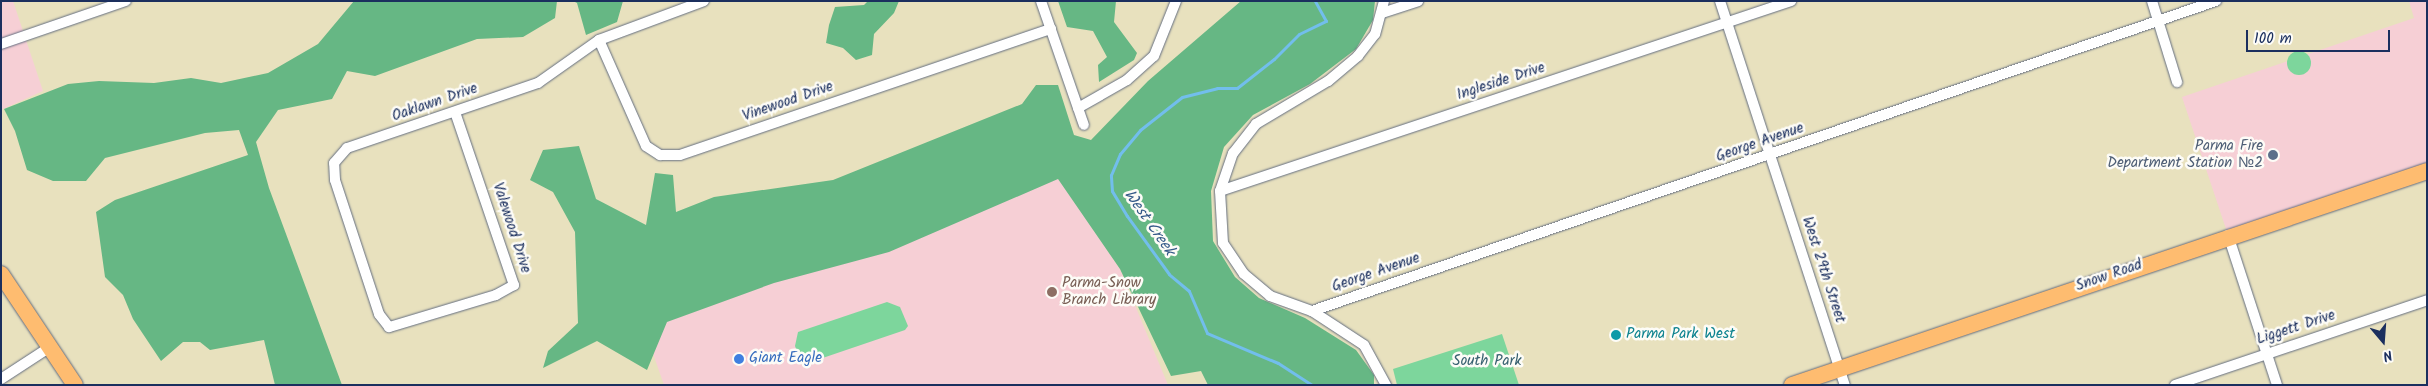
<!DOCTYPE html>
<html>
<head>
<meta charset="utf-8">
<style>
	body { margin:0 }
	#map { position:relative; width:2428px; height:386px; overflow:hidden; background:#e8e1be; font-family:Kalam,sans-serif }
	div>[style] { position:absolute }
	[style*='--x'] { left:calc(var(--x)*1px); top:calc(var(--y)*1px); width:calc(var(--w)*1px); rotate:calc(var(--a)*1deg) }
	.built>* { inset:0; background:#f6cfd5 }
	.green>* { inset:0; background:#7dd69c }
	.round { border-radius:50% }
	.forest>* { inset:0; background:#66b784 }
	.stream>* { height:3px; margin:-1.5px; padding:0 1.5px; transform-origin:1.5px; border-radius:1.5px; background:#72beec }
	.roads { filter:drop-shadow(0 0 1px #636d80) drop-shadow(0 0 1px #636d80) }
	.street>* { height:10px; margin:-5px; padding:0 5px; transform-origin:5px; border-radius:5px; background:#fff }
	.primary>* { height:16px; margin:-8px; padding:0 8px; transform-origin:8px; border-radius:8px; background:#febc70 }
	.dots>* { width:14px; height:14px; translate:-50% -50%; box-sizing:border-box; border:2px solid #fdfcf7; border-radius:50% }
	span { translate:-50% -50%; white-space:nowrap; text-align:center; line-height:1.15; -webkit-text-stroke:5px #fdfcf7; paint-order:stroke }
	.street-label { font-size:15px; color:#1b2f5e }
	.service-label { font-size:15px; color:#4e5e75 }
	.right { translate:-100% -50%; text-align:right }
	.education-label { font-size:15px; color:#785e54 }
	.left { translate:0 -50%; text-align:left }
	.culture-label { font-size:15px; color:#0d838f }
	.shop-label { font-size:15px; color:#366cbe }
	.park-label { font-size:15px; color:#386171 }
	.water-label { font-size:16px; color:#355a89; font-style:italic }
	.frame { position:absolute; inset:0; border:2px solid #1b2f5e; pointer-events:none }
	.north { position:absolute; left:2358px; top:316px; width:50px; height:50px; -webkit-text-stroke:4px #fdfcf7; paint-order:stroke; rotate:162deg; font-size:14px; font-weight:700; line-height:20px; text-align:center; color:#1b2f5e }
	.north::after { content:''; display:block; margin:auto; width:18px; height:22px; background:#1b2f5e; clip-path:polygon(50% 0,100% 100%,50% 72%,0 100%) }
	.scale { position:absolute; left:2246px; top:30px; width:144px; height:22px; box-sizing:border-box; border:2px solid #1b2f5e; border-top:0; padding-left:6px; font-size:15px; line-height:18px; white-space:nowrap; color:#1b2f5e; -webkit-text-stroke:4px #fdfcf7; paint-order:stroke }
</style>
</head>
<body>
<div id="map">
	<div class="built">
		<i style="clip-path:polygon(1px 1px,13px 1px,43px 91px,1px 110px)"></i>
		<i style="clip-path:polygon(2409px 1px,2427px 1px,2427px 171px,2228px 235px,2182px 97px,2414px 18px)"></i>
		<i style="clip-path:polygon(1058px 178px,1120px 269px,1168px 385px,664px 385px,643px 325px)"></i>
	</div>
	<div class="green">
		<i class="round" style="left:2287px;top:51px;width:24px;height:24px"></i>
		<i style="clip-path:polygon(887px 302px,900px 307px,908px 326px,905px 330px,802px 365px,795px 346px,798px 332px)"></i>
		<i style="clip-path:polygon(1502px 334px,1519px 385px,1397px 385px,1393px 369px)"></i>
	</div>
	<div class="forest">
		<i style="clip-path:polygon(354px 1px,557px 1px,555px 18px,523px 37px,477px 39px,375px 76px,347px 71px,332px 99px,278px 110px,256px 142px,269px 188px,342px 385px,275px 385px,264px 340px,210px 350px,200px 342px,183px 342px,161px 361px,133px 319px,123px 295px,105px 277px,96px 212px,115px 200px,248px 155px,239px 130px,205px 133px,105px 158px,86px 181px,53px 181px,27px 170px,15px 131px,4px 109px,68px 84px,99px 81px,154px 83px,191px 78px,221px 83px,268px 73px,318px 44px)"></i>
		<i style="clip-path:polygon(573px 1px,623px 1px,617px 22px,586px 35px,577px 3px)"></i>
		<i style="clip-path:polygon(868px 1px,899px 1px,894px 13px,874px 34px,872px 55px,856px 60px,843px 48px,826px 43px,829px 25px,835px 7px,864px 5px)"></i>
		<i style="clip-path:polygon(1058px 1px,1116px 1px,1114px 22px,1137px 53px,1134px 60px,1099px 82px,1098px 65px,1107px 57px,1093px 31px,1067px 27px)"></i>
		<i style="clip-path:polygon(1241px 1px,1375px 1px,1373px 20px,1356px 49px,1310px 84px,1253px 115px,1224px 147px,1211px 191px,1213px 241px,1235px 277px,1259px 298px,1305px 318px,1356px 350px,1374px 375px,1374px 385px,1208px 385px,1201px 371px,1171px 376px,1120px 269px,1058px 179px,889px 252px,774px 283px,667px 322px,647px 370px,597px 341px,543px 368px,548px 351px,578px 323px,575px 232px,553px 192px,530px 180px,543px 150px,579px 146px,596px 199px,646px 225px,655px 173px,673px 175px,676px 212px,714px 197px,833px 180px,1022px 104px,1036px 85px,1058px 85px,1074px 135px,1091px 140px,1148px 81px)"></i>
	</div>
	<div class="stream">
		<i style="--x:1312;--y:385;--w:40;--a:-147.1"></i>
		<i style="--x:1278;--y:363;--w:77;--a:-157.1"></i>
		<i style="--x:1207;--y:333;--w:46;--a:-113.2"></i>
		<i style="--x:1189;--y:291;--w:26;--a:-140"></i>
		<i style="--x:1169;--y:274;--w:72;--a:-125.9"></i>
		<i style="--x:1127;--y:216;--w:29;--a:-121"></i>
		<i style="--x:1112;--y:191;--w:16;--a:-94"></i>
		<i style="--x:1111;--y:175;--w:23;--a:-67"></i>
		<i style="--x:1120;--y:154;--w:31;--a:-50"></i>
		<i style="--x:1140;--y:130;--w:53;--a:-38.2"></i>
		<i style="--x:1182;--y:97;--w:36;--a:-14"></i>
		<i style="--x:1217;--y:88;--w:20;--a:0"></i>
		<i style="--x:1237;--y:88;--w:47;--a:-38.1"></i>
		<i style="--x:1274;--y:59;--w:35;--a:-45"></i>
		<i style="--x:1299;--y:34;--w:30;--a:-26"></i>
		<i style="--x:1326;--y:21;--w:23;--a:-119"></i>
	</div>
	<div class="roads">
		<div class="street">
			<i style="--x:1041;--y:1;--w:131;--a:70.9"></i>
			<i style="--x:1384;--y:1;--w:34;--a:105"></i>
			<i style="--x:1375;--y:34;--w:28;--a:128"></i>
			<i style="--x:1358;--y:56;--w:39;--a:140"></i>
			<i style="--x:1328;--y:81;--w:84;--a:149.2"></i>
			<i style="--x:1256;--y:124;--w:37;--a:128"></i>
			<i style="--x:1233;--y:153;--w:40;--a:108.9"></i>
			<i style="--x:1220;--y:191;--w:52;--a:86.7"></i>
			<i style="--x:1223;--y:243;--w:37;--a:56"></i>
			<i style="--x:1244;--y:274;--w:34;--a:40"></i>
			<i style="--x:1270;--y:296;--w:45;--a:19.7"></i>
			<i style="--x:1312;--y:311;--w:62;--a:33.2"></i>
			<i style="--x:1364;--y:345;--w:46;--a:61.2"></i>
			<i style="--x:1720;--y:1;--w:404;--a:72"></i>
			<i style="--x:2152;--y:1;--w:85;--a:72.8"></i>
			<i style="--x:1382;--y:13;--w:38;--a:-18"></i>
			<i style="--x:599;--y:40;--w:116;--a:66.1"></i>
			<i style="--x:646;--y:146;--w:17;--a:33"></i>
			<i style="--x:660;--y:155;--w:20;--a:0"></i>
			<i style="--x:680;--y:155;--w:392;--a:-18.8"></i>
			<i style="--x:1;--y:44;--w:132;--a:-19"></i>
			<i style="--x:1078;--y:108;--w:56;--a:-29.7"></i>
			<i style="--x:1127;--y:80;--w:36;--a:-42"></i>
			<i style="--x:1154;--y:56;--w:59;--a:-68.2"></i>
			<i style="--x:455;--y:112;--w:183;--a:71.2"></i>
			<i style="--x:514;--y:285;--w:21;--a:151"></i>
			<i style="--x:496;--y:295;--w:112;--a:163.3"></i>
			<i style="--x:389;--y:327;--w:16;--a:-128"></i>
			<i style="--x:379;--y:314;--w:141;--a:-108.2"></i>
			<i style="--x:335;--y:180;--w:17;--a:-93"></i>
			<i style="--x:334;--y:163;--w:20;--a:-49"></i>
			<i style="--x:347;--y:148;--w:202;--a:-18.8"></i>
			<i style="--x:538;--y:83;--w:75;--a:-35.2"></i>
			<i style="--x:599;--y:40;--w:112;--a:-20.4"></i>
			<i style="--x:1220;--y:191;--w:602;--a:-18.4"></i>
			<i style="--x:2228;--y:235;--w:158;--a:71.9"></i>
			<i style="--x:1312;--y:311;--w:956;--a:-18.93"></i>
			<i style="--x:1;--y:379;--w:59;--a:-33.1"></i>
			<i style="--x:2175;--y:385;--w:266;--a:-18.6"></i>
		</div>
		<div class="primary">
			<i style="--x:1;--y:274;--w:133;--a:56.3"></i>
			<i style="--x:1792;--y:385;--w:670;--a:-18.62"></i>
		</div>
	</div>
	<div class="dots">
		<i style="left:2273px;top:155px;background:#5c6f8a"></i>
		<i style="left:1052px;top:292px;background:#8d6e63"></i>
		<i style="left:1616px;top:335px;background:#0f9aa8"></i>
		<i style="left:739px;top:359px;background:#3f7fe0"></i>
	</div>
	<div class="street-label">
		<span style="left:1501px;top:82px;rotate:-18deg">Ingleside Drive</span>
		<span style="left:788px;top:102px;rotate:-19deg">Vinewood Drive</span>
		<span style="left:435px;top:103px;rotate:-19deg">Oaklawn Drive</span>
		<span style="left:1760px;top:143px;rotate:-19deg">George Avenue</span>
		<span style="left:511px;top:228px;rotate:72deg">Valewood Drive</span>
		<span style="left:1823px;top:270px;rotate:72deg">West 29th Street</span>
		<span style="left:1376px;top:273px;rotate:-19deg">George Avenue</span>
		<span style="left:2109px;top:276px;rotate:-19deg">Snow Road</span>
		<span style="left:2296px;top:328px;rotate:-18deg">Liggett Drive</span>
	</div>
	<div class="service-label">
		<span class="right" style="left:2263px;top:155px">Parma Fire<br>Department Station №2</span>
	</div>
	<div class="education-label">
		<span class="left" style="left:1062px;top:292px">Parma-Snow<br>Branch Library</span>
	</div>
	<div class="culture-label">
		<span class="left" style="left:1626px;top:335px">Parma Park West</span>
	</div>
	<div class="shop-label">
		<span class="left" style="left:749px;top:359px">Giant Eagle</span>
	</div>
	<div class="park-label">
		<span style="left:1487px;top:362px">South Park</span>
	</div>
	<div class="water-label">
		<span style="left:1149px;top:223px;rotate:55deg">West Creek</span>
	</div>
	<div class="frame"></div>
	<div class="north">N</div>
	<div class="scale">100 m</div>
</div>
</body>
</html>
